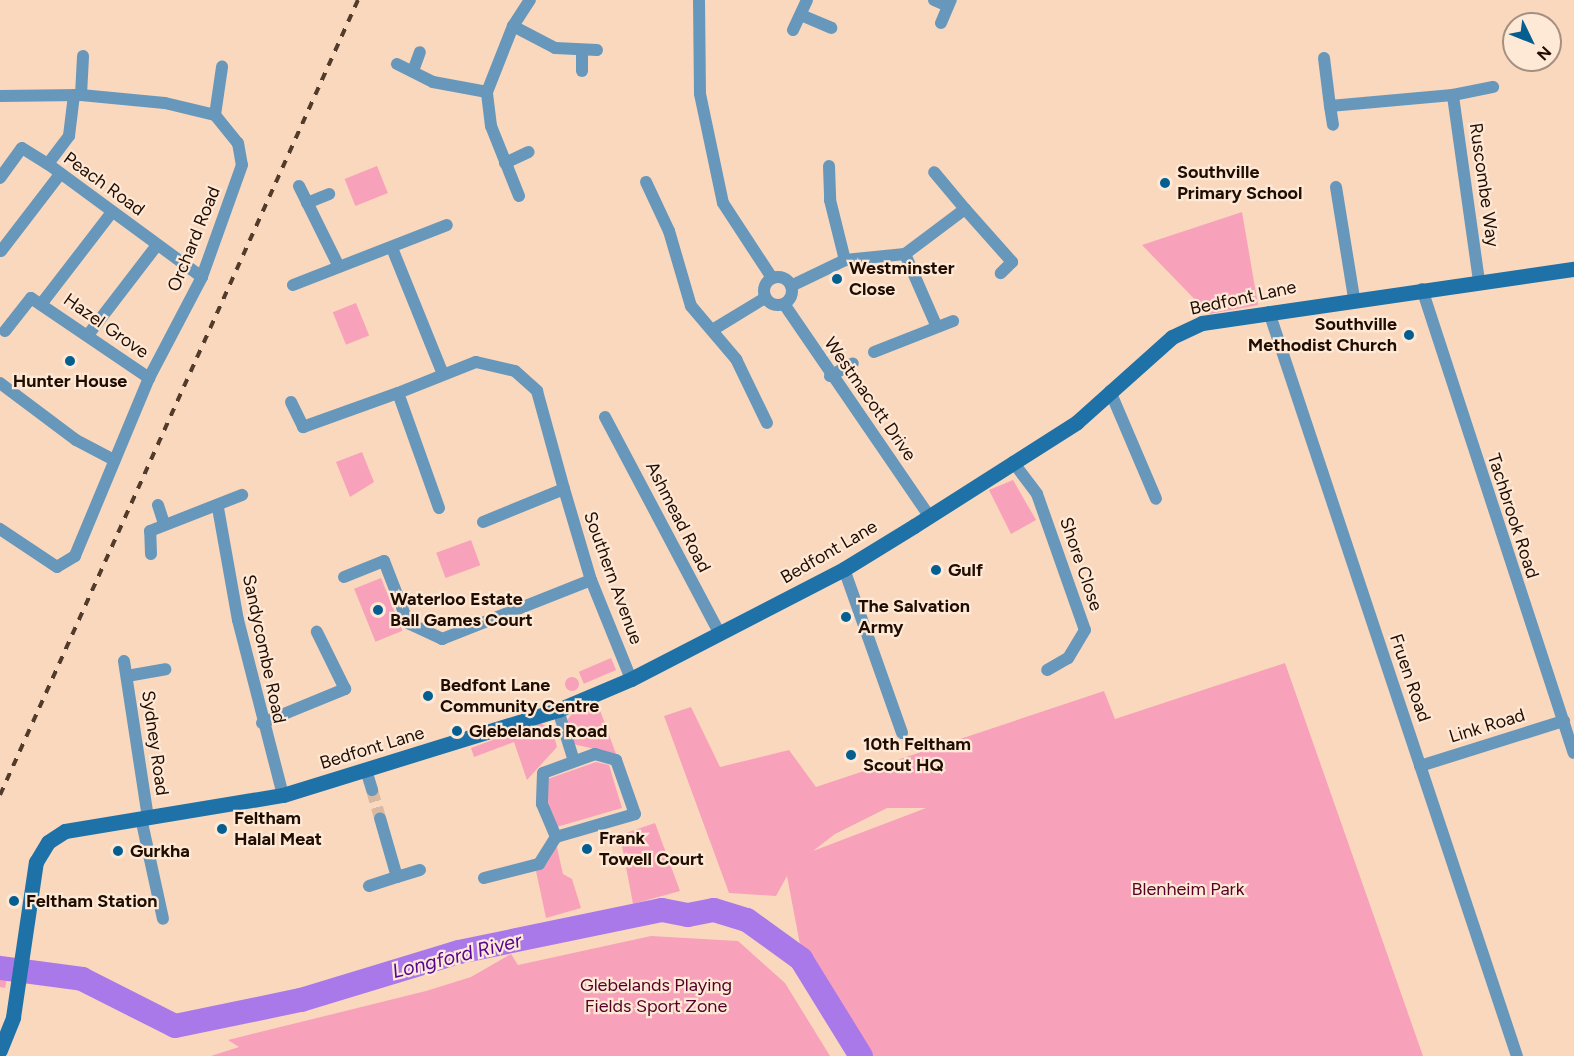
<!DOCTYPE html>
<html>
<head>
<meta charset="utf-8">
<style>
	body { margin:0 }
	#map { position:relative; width:1574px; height:1056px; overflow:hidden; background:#fad8bd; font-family:Figtree,sans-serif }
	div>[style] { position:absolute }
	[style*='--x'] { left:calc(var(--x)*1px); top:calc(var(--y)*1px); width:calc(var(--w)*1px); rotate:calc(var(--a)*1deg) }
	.green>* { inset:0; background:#f8a1ba; transform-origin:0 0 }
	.round { border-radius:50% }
	.river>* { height:24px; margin:-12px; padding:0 12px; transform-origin:12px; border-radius:12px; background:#a979ea }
	.minor-tunnel>* { height:12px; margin-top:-6px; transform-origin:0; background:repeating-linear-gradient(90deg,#d9baa1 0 12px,transparent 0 18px) }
	.minor>* { height:12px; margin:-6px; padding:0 6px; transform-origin:6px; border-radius:6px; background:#6797bb }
	.minor>.ring { margin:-6px; padding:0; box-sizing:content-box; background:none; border:12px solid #6797bb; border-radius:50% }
	.secondary>* { height:15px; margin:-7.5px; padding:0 7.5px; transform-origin:7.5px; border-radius:7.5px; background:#1e72a7 }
	.rail>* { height:4px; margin-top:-2px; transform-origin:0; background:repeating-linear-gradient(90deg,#523b2b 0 8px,transparent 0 16px) }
	.dots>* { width:16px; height:16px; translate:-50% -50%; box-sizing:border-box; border:3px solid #fee8d6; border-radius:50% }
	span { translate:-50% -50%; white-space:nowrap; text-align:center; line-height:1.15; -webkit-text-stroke:4.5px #fee8d6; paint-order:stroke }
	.poi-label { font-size:18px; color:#200d00; font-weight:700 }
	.left { translate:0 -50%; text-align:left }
	.right { translate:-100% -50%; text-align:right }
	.street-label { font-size:18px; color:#200d00 }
	.park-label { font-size:18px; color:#540027 }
	.water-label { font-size:20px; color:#570495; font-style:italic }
	.north { position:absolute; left:1502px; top:12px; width:60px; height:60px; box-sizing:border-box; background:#fee8d6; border:2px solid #a59080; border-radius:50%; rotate:133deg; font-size:16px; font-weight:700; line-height:24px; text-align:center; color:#200d00 }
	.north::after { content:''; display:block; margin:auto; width:21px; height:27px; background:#045f90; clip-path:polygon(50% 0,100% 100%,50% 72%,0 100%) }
</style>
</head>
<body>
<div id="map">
	<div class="green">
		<i style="left:377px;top:166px;width:29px;height:35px;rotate:68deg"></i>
		<i style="clip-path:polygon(1242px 212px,1258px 305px,1209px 314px,1142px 245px)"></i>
		<i style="left:356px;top:303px;width:35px;height:25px;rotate:68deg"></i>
		<i style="clip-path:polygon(362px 452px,374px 482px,350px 497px,336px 462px)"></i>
		<i style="clip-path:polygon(1013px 480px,1036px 520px,1011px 534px,989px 490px)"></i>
		<i style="left:471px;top:540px;width:27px;height:37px;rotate:70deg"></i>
		<i style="left:381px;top:578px;width:57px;height:29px;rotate:68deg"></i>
		<i style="left:611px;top:658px;width:13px;height:35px;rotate:67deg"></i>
		<i style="clip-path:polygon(evenodd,1285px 663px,1423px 1056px,871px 1056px,802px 955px,787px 876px,776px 896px,729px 893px,664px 716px,691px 707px,720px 767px,789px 750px,816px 787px,1104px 691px,1115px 719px,1285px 663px,887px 808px,926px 808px,813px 851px,835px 834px,887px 808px)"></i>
		<i class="round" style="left:565px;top:677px;width:14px;height:14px"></i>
		<i style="clip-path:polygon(597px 702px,616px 754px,573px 744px,566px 722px,573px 712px)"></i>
		<i style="clip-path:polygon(540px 723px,552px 729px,557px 747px,527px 780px,514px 742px,474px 757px,471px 748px)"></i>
		<i style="clip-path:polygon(596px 762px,609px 765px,622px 808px,553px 828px,542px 781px)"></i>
		<i style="clip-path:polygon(655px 823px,680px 891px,633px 904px,620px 835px)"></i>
		<i style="clip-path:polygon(555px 839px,563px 874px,572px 879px,581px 908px,546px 918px,536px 871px)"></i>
		<i style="clip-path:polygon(651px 936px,738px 941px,785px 983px,830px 1056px,211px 1056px,239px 1047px,228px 1040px,426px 991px,471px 977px,511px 954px,518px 965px)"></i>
		<i style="clip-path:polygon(0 955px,10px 965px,5px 988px,0 987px)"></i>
	</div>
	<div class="river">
		<i style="--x:0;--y:968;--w:83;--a:7.6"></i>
		<i style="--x:82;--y:979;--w:104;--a:26.8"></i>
		<i style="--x:175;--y:1026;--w:129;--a:-11.7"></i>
		<i style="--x:301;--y:1000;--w:165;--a:-16.9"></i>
		<i style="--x:459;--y:952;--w:207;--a:-11.7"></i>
		<i style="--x:662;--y:910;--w:26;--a:11"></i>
		<i style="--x:688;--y:915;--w:26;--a:-11"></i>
		<i style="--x:714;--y:910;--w:34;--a:17"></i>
		<i style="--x:747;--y:920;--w:67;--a:35.8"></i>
		<i style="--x:801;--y:959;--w:114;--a:58.3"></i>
	</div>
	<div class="minor-tunnel">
		<i style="--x:372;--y:790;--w:29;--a:74"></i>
	</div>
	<div class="minor">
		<i style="--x:699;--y:0;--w:94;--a:89.4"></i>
		<i style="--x:700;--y:94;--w:111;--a:78.1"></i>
		<i style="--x:723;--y:203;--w:90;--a:56.8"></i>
		<i style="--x:934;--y:0;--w:15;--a:23"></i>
		<i style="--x:801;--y:15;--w:33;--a:23"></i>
		<i style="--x:941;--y:23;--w:25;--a:-67"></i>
		<i style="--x:513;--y:26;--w:47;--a:27.6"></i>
		<i style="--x:555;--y:48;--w:42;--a:2.7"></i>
		<i style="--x:793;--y:30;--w:33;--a:-65"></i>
		<i style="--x:1324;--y:58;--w:48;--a:82.9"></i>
		<i style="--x:1330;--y:106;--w:123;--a:-5.1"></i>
		<i style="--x:397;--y:64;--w:40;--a:26.6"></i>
		<i style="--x:433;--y:82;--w:55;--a:10.5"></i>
		<i style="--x:413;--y:71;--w:20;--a:-70"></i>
		<i style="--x:582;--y:71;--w:21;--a:-90"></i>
		<i style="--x:74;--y:95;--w:41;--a:97"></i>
		<i style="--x:69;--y:136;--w:35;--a:127"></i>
		<i style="--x:48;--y:164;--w:191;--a:36.3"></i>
		<i style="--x:81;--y:95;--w:39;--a:-87"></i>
		<i style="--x:0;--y:96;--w:81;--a:-0.7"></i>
		<i style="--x:81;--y:95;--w:84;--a:5.4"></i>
		<i style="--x:165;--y:103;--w:51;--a:13.5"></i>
		<i style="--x:215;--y:115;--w:36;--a:51"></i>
		<i style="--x:238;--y:143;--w:22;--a:80"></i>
		<i style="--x:242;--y:165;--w:119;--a:109.7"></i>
		<i style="--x:202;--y:277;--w:114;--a:117.7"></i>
		<i style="--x:149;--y:378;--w:193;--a:112.6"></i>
		<i style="--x:75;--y:556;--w:21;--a:149"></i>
		<i style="--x:57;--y:567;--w:69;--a:-146.3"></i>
		<i style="--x:1330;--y:106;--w:19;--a:81"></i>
		<i style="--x:215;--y:115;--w:49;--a:-81.7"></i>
		<i style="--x:505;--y:163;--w:26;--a:-25"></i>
		<i style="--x:829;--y:166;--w:34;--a:88"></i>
		<i style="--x:830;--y:200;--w:62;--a:76"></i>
		<i style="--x:0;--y:178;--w:37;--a:-54"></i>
		<i style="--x:22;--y:148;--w:31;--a:32"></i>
		<i style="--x:646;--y:182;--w:54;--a:64.9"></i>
		<i style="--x:669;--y:231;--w:78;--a:73.7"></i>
		<i style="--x:691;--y:306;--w:70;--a:49.7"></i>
		<i style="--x:736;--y:359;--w:71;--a:64.2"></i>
		<i style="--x:299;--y:186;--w:90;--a:63.7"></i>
		<i style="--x:1336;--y:187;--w:112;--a:80.8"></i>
		<i style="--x:519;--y:196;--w:75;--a:-111.8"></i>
		<i style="--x:491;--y:126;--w:34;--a:-97"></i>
		<i style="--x:487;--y:92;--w:71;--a:-68.5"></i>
		<i style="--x:513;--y:26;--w:31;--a:-57"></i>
		<i style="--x:307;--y:203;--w:24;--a:-22"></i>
		<i style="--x:965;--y:209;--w:71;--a:48.4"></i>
		<i style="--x:1012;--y:262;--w:16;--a:135"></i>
		<i style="--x:392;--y:248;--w:134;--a:68"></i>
		<i style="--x:1;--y:251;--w:97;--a:-52.5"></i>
		<i style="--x:905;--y:254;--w:77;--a:66.4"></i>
		<i class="ring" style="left:764px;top:277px;width:16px;height:16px"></i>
		<i style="--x:1479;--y:281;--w:188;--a:-98"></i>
		<i style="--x:1453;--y:95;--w:41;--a:-11.3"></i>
		<i style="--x:293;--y:285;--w:165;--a:-21.3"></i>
		<i style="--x:791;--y:286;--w:60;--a:-25.7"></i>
		<i style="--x:845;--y:260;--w:60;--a:-5.7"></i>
		<i style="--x:905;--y:254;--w:75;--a:-36.9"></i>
		<i style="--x:965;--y:209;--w:48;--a:-130"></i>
		<i style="--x:1422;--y:289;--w:488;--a:71.9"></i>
		<i style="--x:42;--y:303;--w:115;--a:-52.4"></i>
		<i style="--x:784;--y:304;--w:255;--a:55.6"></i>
		<i style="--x:1269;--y:312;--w:784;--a:71.57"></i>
		<i style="--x:714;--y:329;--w:60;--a:-31.3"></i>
		<i style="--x:5;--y:331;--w:42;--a:-51.8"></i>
		<i style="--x:31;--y:298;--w:143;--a:34.1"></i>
		<i style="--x:88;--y:335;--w:113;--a:-52.5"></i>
		<i style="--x:874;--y:352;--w:85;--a:-21.4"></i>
		<i style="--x:830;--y:376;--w:26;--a:-29"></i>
		<i style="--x:0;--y:383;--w:95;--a:36.9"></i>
		<i style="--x:76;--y:440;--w:43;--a:27.8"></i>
		<i style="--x:1110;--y:391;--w:117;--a:66.9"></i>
		<i style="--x:291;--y:402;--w:28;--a:64"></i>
		<i style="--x:303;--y:427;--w:101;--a:-19.7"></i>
		<i style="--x:605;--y:417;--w:246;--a:62.1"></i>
		<i style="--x:1013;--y:462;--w:40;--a:53"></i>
		<i style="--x:1037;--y:494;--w:144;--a:70.6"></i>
		<i style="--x:1085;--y:630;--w:33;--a:121"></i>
		<i style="--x:1068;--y:658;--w:24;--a:150"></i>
		<i style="--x:158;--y:505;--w:20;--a:72"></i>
		<i style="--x:218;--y:508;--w:114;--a:79.9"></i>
		<i style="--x:238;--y:620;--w:181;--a:75.6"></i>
		<i style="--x:439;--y:508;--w:122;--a:-109.6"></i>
		<i style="--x:398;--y:393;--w:84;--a:-21.7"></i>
		<i style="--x:476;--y:362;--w:40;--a:13"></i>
		<i style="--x:515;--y:371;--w:30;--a:42"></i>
		<i style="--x:537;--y:391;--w:102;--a:74.6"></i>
		<i style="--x:483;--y:522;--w:87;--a:-22.2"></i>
		<i style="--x:564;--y:489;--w:95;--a:73.5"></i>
		<i style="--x:591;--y:580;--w:107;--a:68"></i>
		<i style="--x:151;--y:554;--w:23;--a:-92"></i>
		<i style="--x:150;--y:531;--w:99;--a:-21.4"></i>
		<i style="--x:844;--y:569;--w:174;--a:70.5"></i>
		<i style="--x:344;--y:577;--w:43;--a:-21.8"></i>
		<i style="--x:384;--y:561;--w:66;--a:68.8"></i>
		<i style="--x:408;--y:623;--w:38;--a:25"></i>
		<i style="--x:442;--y:639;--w:160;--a:-21.6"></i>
		<i style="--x:124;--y:661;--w:158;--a:81.3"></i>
		<i style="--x:127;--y:676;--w:39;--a:-10"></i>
		<i style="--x:558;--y:710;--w:50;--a:72.6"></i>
		<i style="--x:262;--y:723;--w:90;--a:-22.3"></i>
		<i style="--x:345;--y:689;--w:64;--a:-116.2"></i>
		<i style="--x:1420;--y:766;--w:151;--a:-17.4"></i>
		<i style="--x:366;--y:770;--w:21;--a:73"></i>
		<i style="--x:141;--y:818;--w:103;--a:77.7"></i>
		<i style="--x:397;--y:877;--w:24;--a:-17"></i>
		<i style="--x:484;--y:878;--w:57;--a:-14.3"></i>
		<i style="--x:539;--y:864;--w:32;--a:-58"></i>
		<i style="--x:556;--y:837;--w:82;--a:-16.2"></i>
		<i style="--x:635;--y:814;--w:57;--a:-109.4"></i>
		<i style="--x:616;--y:760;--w:22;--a:-164"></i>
		<i style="--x:595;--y:754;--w:55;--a:159.9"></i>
		<i style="--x:543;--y:773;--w:31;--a:92"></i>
		<i style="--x:542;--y:804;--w:36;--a:67"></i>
		<i style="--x:369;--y:886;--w:29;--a:-18"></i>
		<i style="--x:397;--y:877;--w:61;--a:-106.1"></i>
	</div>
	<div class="secondary">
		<i style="--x:0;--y:1050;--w:35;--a:-68"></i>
		<i style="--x:13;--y:1017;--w:157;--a:-81.6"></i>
		<i style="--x:36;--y:862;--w:23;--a:-59"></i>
		<i style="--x:48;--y:842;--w:20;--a:-33"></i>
		<i style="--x:65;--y:831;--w:221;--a:-9.4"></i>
		<i style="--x:283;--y:795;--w:288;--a:-17.2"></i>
		<i style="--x:558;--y:710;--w:79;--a:-23"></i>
		<i style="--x:631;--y:679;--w:240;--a:-27.3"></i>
		<i style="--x:844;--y:569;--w:82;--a:-31.6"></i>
		<i style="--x:914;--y:526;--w:193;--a:-32.5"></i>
		<i style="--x:1077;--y:422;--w:127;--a:-41.8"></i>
		<i style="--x:1172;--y:337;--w:33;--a:-25"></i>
		<i style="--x:1202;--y:323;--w:376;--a:-8.3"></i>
	</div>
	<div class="rail">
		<i style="--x:0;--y:795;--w:872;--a:-65.76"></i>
	</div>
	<div class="dots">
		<i style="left:1165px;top:183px;background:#045f90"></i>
		<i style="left:837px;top:279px;background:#045f90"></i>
		<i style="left:1409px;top:335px;background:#045f90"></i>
		<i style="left:70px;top:361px;background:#045f90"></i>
		<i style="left:936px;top:570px;background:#045f90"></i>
		<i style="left:378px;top:610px;background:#045f90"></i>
		<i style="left:846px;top:617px;background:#045f90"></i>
		<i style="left:428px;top:696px;background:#045f90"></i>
		<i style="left:457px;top:731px;background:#045f90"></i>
		<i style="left:851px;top:755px;background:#045f90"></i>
		<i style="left:222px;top:829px;background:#045f90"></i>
		<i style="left:587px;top:849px;background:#045f90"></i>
		<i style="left:118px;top:851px;background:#045f90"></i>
		<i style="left:14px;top:901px;background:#045f90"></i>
	</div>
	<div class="poi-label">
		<span class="left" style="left:1177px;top:183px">Southville<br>Primary School</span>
		<span class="left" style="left:849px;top:279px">Westminster<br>Close</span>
		<span class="right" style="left:1397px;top:335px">Southville<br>Methodist Church</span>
		<span style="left:70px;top:381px">Hunter House</span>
		<span class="left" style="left:948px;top:570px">Gulf</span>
		<span class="left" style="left:390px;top:610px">Waterloo Estate<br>Ball Games Court</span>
		<span class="left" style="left:858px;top:617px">The Salvation<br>Army</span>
		<span class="left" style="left:440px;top:696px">Bedfont Lane<br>Community Centre</span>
		<span class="left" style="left:469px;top:731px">Glebelands Road</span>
		<span class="left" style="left:863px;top:755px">10th Feltham<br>Scout HQ</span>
		<span class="left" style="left:234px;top:829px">Feltham<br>Halal Meat</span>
		<span class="left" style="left:599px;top:849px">Frank<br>Towell Court</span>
		<span class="left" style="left:130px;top:851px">Gurkha</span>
		<span class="left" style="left:26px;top:901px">Feltham Station</span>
	</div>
	<div class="street-label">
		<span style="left:104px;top:184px;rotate:36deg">Peach Road</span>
		<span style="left:1484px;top:185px;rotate:82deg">Ruscombe Way</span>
		<span style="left:194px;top:239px;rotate:-68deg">Orchard Road</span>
		<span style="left:1243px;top:298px;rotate:-12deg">Bedfont Lane</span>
		<span style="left:106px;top:326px;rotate:35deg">Hazel Grove</span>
		<span style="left:870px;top:399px;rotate:55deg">Westmacott Drive</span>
		<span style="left:1513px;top:516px;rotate:72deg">Tachbrook Road</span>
		<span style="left:678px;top:517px;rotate:63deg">Ashmead Road</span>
		<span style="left:829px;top:552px;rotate:-30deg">Bedfont Lane</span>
		<span style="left:1081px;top:564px;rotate:71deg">Shore Close</span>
		<span style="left:613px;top:578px;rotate:70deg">Southern Avenue</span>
		<span style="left:264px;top:649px;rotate:78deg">Sandycombe Road</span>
		<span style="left:1410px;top:678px;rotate:71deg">Fruen Road</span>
		<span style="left:1487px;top:726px;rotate:-17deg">Link Road</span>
		<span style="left:155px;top:743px;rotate:82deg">Sydney Road</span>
		<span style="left:372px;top:748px;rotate:-17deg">Bedfont Lane</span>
	</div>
	<div class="park-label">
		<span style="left:1188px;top:889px">Blenheim Park</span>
		<span style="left:656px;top:996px">Glebelands Playing<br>Fields Sport Zone</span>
	</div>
	<div class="water-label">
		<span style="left:457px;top:956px;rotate:-14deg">Longford River</span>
	</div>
	<div class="north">N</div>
</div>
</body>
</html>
